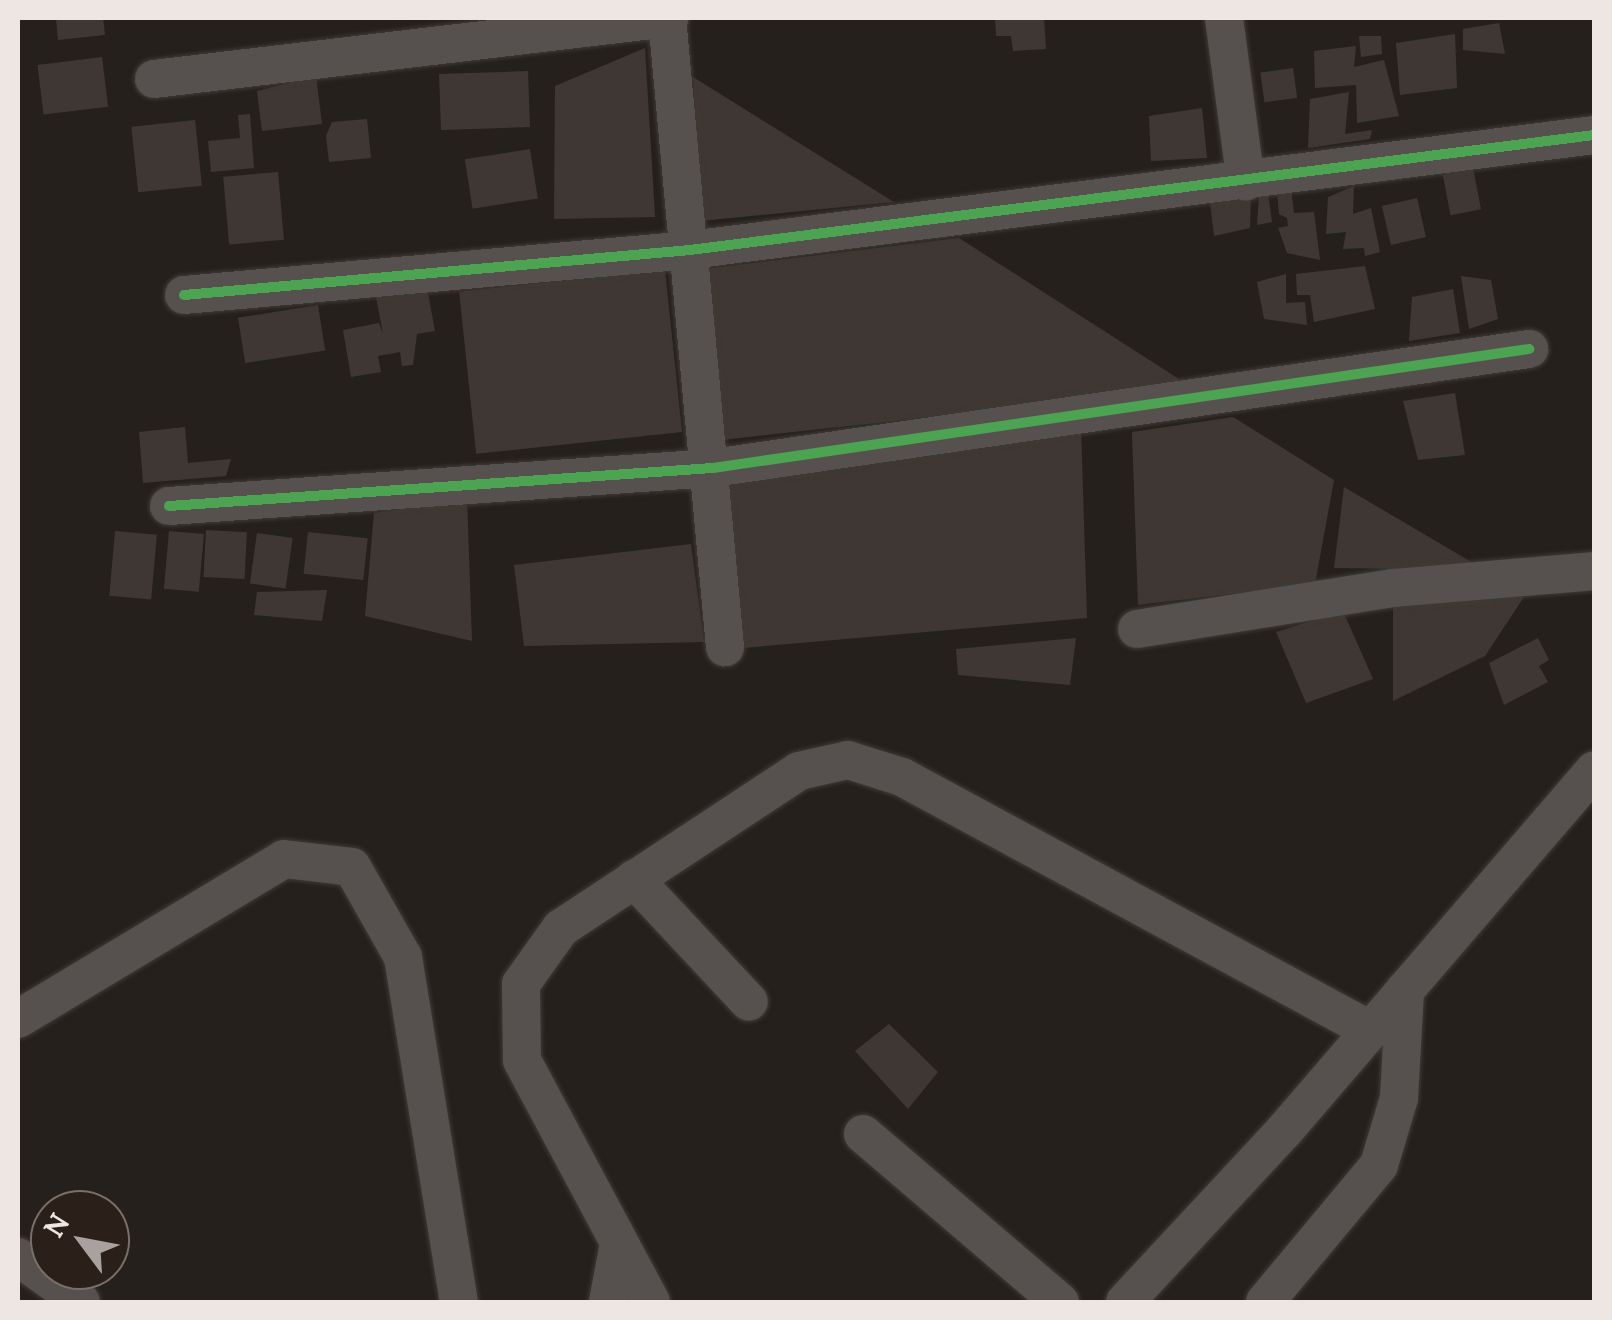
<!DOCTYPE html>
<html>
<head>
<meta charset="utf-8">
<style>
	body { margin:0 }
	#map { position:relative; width:1612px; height:1320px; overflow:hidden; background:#26201d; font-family:Lora,serif }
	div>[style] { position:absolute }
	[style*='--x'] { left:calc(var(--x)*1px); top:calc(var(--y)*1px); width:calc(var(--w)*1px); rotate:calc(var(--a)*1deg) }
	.building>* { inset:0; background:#3f3733; transform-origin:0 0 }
	.roads { filter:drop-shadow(0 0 2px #3f3a37) drop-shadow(0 0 2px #3f3a37) }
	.minor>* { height:38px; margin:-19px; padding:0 19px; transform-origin:19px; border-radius:19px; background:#56514e }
	.cycleway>* { height:10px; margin:-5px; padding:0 5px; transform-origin:5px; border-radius:5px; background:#4ca352 }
	span { translate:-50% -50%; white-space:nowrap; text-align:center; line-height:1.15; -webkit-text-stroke:8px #2a1f19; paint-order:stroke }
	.frame { position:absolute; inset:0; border:20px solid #eee6e2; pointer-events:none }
	.north { position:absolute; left:30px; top:1190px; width:100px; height:100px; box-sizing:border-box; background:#2a1f19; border:2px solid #786f69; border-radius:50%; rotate:302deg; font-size:28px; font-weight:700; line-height:40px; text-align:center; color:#eee6e2 }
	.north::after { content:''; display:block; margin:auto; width:35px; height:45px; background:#a8a19d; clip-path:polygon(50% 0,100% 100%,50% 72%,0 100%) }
</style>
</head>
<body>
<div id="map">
	<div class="building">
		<i style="clip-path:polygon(56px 18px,103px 18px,105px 35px,58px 40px)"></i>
		<i style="clip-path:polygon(995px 18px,1044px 18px,1046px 49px,1013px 51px,1011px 36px,996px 36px)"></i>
		<i style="clip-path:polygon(1499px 23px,1505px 54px,1463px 50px,1463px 29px)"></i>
		<i style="clip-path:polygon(1455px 34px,1457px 88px,1400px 95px,1396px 43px)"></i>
		<i style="clip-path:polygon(1359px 36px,1381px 36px,1382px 54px,1361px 57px)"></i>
		<i style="clip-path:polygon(1356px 46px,1354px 67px,1384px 60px,1399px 116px,1357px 123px,1356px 85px,1315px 88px,1314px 51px)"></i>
		<i style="clip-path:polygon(645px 48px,655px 217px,554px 219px,555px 86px)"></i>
		<i style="left:102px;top:57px;width:50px;height:65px;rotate:83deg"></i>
		<i style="left:1293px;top:68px;width:30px;height:33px;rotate:82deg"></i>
		<i style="left:528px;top:71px;width:56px;height:89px;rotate:88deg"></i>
		<i style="clip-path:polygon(316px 76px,322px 124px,262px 131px,257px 91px)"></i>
		<i style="clip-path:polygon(693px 77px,894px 202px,701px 221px)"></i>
		<i style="clip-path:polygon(1349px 92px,1345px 134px,1372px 130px,1370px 139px,1308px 148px,1310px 99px)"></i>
		<i style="clip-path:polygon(1202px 108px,1207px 158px,1151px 161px,1149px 116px)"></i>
		<i style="clip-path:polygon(250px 114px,254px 168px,211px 172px,208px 141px,240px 138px,238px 115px)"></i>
		<i style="clip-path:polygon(367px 119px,371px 158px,329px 162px,326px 136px,332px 122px)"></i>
		<i style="left:195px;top:120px;width:66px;height:64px;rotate:84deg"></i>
		<i style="left:530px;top:149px;width:50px;height:66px;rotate:81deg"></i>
		<i style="left:1473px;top:168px;width:42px;height:31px;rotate:79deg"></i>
		<i style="left:278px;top:172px;width:68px;height:55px;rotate:85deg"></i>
		<i style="clip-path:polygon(1354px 186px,1353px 214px,1371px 208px,1380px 252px,1365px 256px,1364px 248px,1343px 249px,1346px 232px,1326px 234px,1328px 197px)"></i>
		<i style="clip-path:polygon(1291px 188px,1294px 213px,1314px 212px,1320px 260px,1287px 253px,1278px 228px,1288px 226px,1287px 218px,1279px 214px,1277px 191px)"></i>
		<i style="clip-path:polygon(1268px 193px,1272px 222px,1257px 225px,1259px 195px)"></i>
		<i style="clip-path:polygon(1251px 195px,1250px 228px,1214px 236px,1210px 202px)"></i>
		<i style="left:1417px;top:198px;width:40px;height:36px;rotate:77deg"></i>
		<i style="clip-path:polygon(959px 238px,1193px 388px,722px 440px,704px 269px)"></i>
		<i style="clip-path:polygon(1365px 266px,1375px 309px,1314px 322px,1310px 295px,1297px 295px,1296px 274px)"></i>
		<i style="left:665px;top:270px;width:163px;height:207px;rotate:84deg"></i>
		<i style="clip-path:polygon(1286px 274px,1286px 303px,1305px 302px,1307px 325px,1264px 319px,1257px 282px)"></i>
		<i style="clip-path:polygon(1461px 276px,1491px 280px,1498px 319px,1469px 329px)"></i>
		<i style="clip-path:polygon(426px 282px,435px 331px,417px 334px,413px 365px,402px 366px,400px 352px,378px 356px,381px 372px,351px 377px,343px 330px,379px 323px,383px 334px,375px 292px)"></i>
		<i style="clip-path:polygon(1453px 289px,1460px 333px,1409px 341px,1412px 297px)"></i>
		<i style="left:318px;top:305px;width:46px;height:81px;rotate:81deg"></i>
		<i style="clip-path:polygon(1455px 393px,1465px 455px,1418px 460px,1403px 401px)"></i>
		<i style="clip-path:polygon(1233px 417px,1334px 480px,1315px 584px,1138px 605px,1132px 432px)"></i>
		<i style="clip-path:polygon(185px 427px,188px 463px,231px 459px,226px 476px,143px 483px,139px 432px)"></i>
		<i style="clip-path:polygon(1081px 428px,1087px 618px,743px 648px,728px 480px)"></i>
		<i style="clip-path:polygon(1344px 487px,1485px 570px,1334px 568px)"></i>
		<i style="clip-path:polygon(467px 498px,472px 641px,365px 616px,374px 513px)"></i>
		<i style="left:206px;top:530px;width:41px;height:47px;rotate:3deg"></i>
		<i style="left:115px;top:531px;width:42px;height:65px;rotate:5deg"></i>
		<i style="left:169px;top:531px;width:35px;height:58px;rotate:5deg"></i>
		<i style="left:308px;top:532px;width:60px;height:42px;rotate:6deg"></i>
		<i style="left:257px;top:533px;width:36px;height:51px;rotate:8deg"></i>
		<i style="clip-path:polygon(691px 544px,704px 642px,524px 646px,514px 565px)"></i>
		<i style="clip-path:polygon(1393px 588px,1524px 597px,1485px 656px,1393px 701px)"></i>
		<i style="clip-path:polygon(327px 590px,322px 621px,254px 615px,257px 592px)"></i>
		<i style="clip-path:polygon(1343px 611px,1373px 679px,1306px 703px,1276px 632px)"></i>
		<i style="clip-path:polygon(1076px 638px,1070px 685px,958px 675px,956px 649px)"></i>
		<i style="clip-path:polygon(1538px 638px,1549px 660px,1539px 666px,1548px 682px,1504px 705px,1489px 663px)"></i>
		<i style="clip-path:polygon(889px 1024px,938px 1072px,908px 1109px,855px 1051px)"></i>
	</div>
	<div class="roads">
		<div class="minor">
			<i style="--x:667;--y:18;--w:632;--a:84.73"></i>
			<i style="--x:1224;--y:18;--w:165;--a:82.4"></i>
			<i style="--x:154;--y:79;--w:519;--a:-6.76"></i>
			<i style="--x:184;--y:295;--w:508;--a:-5.08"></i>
			<i style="--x:690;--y:250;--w:911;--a:-7.25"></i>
			<i style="--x:169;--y:506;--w:545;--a:-4"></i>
			<i style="--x:713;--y:468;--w:825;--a:-8.3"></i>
			<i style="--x:1137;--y:629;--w:259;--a:-9.1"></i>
			<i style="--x:1393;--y:588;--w:202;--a:-4.8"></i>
			<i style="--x:634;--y:879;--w:168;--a:46.9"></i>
			<i style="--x:18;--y:1019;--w:310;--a:-31"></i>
			<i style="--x:284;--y:859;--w:68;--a:6.7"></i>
			<i style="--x:352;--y:867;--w:103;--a:60.5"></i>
			<i style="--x:403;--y:957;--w:350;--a:80.8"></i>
			<i style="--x:863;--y:1134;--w:259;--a:40.5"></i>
			<i style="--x:18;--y:1257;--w:77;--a:35.5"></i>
			<i style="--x:608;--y:1302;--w:60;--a:-79.4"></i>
			<i style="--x:651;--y:1302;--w:274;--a:-118.1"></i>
			<i style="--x:522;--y:1060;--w:76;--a:-90.8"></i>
			<i style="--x:521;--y:984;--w:69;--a:-54.5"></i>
			<i style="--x:561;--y:928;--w:285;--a:-33.4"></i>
			<i style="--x:799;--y:771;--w:50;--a:-12.7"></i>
			<i style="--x:848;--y:760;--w:57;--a:17.5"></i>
			<i style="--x:902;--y:777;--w:532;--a:28.4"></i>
			<i style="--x:1125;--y:1302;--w:233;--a:-47.1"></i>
			<i style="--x:1284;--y:1131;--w:476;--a:-49.3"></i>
			<i style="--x:1265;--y:1302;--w:178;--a:-50.2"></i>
			<i style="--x:1379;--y:1165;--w:70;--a:-73.4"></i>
			<i style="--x:1399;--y:1098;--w:108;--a:-86.8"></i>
		</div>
	</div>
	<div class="cycleway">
		<i style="--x:184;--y:295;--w:508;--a:-5.08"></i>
		<i style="--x:690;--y:250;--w:911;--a:-7.25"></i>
		<i style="--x:169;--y:506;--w:545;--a:-4"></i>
		<i style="--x:713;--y:468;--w:825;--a:-8.3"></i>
	</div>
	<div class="frame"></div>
	<div class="north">N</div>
</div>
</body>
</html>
